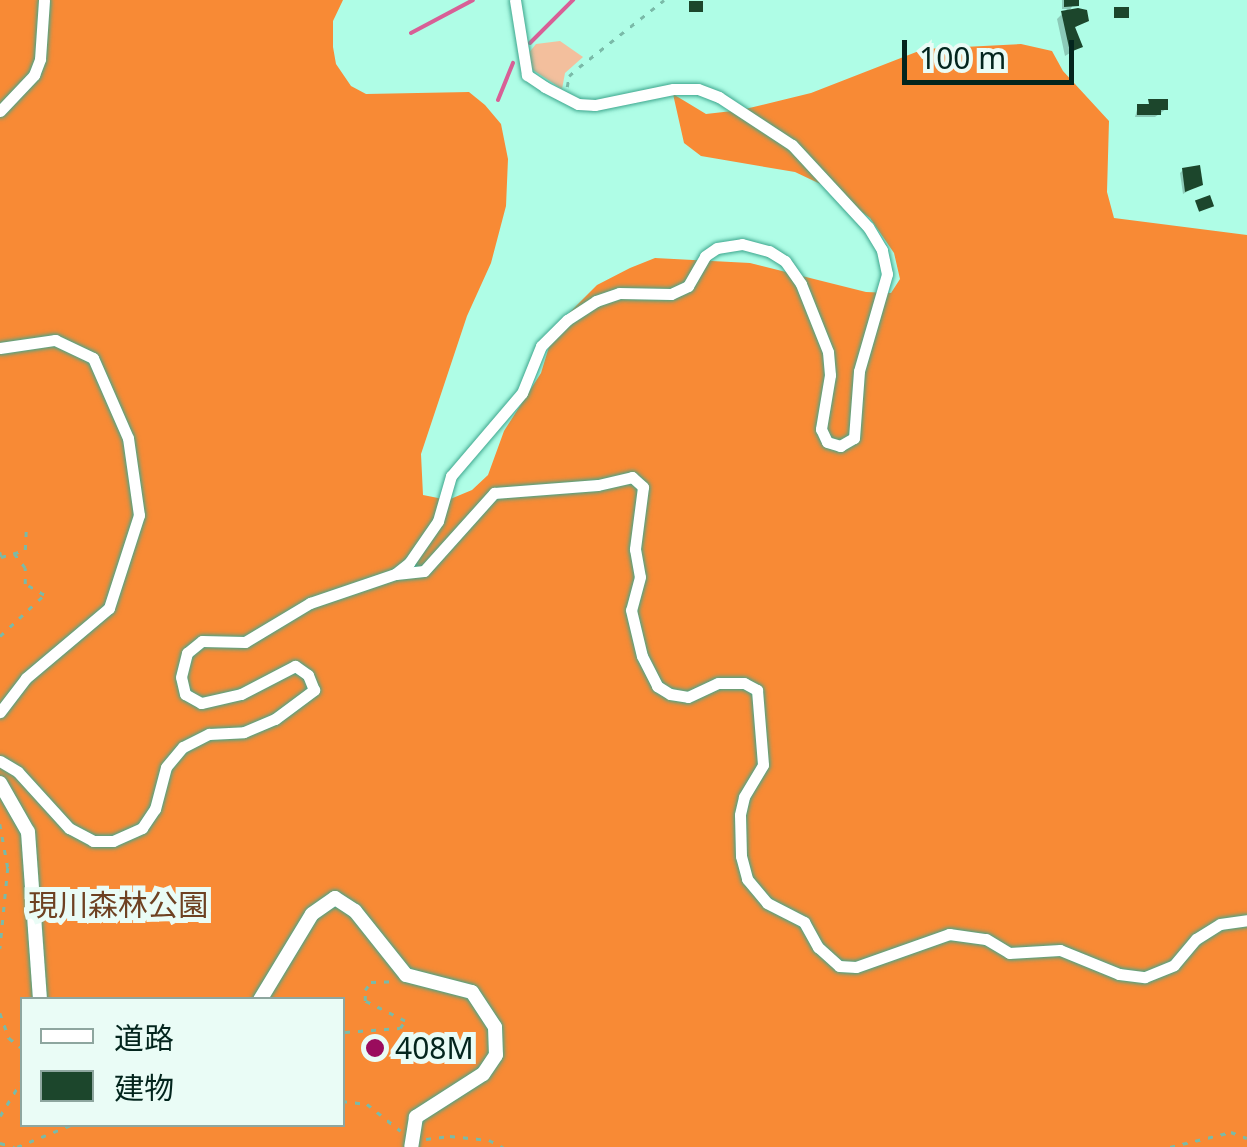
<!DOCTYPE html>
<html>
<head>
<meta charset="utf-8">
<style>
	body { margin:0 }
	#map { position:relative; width:1247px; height:1147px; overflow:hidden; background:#affde6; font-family:"Noto Sans","Noto Sans JP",sans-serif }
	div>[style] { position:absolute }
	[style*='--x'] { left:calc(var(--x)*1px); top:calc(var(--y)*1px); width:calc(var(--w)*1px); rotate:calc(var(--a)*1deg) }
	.green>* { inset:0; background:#f3bf9d }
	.forest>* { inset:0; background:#f88a35 }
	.shadow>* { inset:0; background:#0003 }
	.stream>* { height:4px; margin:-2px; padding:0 2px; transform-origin:2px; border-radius:2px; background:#d85f96 }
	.building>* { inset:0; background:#1c462c; transform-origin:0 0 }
	.path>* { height:2.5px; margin-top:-1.25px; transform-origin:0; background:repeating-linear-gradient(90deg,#7abaa8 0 5px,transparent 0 13px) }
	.roads { filter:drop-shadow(0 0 2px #3da68d) drop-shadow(0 0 2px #3da68d) }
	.minor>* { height:11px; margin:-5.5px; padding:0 5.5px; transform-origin:5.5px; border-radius:5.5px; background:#fff }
	.tertiary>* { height:14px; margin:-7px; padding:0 7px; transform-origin:7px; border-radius:7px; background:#fff }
	.dots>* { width:28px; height:28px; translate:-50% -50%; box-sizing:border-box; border:5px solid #eafcf6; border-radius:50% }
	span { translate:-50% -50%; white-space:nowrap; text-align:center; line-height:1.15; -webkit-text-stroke:10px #eafcf6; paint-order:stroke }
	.park-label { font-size:30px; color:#6e4122 }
	.poi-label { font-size:30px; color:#03251d }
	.left { translate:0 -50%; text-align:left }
	.legend { position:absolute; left:20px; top:997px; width:325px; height:130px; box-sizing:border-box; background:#eafcf6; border:2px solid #8ea69f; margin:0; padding:12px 18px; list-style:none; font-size:30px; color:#03251d }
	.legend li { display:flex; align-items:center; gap:20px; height:50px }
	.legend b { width:50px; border:2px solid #8ea69f }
	.scale { position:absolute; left:902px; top:40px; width:172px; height:45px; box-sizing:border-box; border:5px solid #03251d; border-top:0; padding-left:12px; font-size:30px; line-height:35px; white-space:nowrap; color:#03251d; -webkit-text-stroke:8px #eafcf6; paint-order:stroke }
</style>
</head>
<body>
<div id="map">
	<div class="green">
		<i style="clip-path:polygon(560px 41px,583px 57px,565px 73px,562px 89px,533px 70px,527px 55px,536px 44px)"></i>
	</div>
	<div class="forest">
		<i style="clip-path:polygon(evenodd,0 0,343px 0,333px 21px,333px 47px,336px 64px,351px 86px,366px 94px,469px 92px,485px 105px,501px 124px,508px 159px,506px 206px,491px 263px,467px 316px,421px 454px,423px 495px,448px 500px,472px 490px,488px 475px,504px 431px,541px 373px,555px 327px,597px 285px,630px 268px,655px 258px,750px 263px,866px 292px,891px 293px,900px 279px,894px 253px,870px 218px,831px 189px,795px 172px,701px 156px,684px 143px,673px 94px,706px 114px,741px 110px,811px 93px,924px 49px,1021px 44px,1052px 51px,1063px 71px,1109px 121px,1107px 192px,1114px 218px,1247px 235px,1247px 1147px,0 1147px,0 0,22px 1000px,342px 1000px,342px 1124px,22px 1124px,22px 1000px)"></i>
	</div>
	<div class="shadow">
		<i style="clip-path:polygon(1062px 0,1076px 0,1068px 13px,1086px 20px,1073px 29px,1080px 47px,1065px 56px,1057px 19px,1067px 9px,1062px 9px)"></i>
		<i style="clip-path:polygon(1138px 106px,1166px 109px,1155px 117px,1135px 117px)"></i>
		<i style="clip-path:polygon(1183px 170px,1200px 184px,1183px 194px,1180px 173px)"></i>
	</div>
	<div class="stream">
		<i style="--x:411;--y:33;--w:70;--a:-28"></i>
		<i style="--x:530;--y:43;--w:61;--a:-45"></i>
		<i style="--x:498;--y:100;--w:40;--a:-68"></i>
	</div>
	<div class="building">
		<i style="clip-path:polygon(1064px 0,1079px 0,1079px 6px,1064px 7px)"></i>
		<i style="left:689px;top:1px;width:14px;height:11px"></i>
		<i style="left:1114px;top:7px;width:15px;height:11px"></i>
		<i style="clip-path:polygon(1078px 8px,1087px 10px,1089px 21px,1075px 27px,1083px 47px,1070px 52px,1061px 11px)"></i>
		<i style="clip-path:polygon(1148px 99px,1168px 99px,1168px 110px,1161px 110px,1161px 115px,1137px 115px,1137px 104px,1149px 104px)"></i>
		<i style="clip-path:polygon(1200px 165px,1203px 185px,1185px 192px,1182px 168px)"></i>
		<i style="left:1210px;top:195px;width:12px;height:16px;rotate:70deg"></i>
	</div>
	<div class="path">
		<i style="--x:567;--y:87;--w:11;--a:-80"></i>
		<i style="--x:569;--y:76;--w:13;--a:-42"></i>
		<i style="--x:579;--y:67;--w:108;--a:-38.2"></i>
		<i style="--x:0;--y:552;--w:5;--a:79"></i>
		<i style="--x:1;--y:557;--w:25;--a:-16"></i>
		<i style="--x:25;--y:550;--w:19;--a:-87"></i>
		<i style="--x:0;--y:636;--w:60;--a:-43"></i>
		<i style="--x:44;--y:595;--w:22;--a:-150"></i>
		<i style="--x:25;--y:584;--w:16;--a:-90"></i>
		<i style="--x:25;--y:568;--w:18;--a:-128"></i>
		<i style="--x:0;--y:824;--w:45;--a:79.7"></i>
		<i style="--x:8;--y:868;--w:81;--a:95.6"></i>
		<i style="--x:0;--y:1013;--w:27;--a:70"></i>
		<i style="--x:9;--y:1038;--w:16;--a:38"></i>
		<i style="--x:345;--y:1032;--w:55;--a:-4.2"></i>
		<i style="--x:400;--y:1028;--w:9;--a:-54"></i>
		<i style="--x:405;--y:1021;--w:45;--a:-153.4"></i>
		<i style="--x:365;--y:1001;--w:11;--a:-90"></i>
		<i style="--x:365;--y:990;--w:10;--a:-53"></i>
		<i style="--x:371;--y:982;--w:24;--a:-2"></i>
		<i style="--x:342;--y:1101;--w:25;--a:7"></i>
		<i style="--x:367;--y:1104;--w:43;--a:38.5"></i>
		<i style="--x:0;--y:1116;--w:42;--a:-58.6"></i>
		<i style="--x:426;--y:1139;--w:24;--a:-7"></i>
		<i style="--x:450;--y:1136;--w:39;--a:6"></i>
		<i style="--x:489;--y:1140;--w:16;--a:27"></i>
		<i style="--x:0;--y:1143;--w:15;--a:16"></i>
		<i style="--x:17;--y:1147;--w:61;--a:-22.3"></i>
		<i style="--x:1170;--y:1147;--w:63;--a:-13.8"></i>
		<i style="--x:1231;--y:1132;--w:17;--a:21"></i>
	</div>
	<div class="roads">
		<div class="minor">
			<i style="--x:0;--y:111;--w:50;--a:-46.6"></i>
			<i style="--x:34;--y:75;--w:17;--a:-69"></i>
			<i style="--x:40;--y:59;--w:59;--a:-86.1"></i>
			<i style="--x:0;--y:348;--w:56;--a:-8.3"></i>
			<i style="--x:55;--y:340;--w:42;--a:25.3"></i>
			<i style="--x:93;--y:358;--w:87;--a:66.4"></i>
			<i style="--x:128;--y:438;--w:78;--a:81.9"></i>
			<i style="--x:139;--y:515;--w:98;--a:107.9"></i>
			<i style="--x:109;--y:608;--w:109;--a:139.9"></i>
			<i style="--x:26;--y:678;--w:43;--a:127.4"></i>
			<i style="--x:396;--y:574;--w:28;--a:-6"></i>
			<i style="--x:424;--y:571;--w:105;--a:-48.1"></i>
			<i style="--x:494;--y:493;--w:104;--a:-4.4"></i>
			<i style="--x:598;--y:485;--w:35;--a:-13"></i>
			<i style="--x:632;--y:477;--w:15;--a:42"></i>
			<i style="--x:643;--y:487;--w:63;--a:97.4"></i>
			<i style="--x:635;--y:549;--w:28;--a:80"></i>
			<i style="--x:640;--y:577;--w:34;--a:105"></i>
			<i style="--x:631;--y:610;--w:47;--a:76.6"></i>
			<i style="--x:642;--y:656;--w:34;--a:63"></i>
			<i style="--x:657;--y:686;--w:15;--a:32"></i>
			<i style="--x:670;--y:694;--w:18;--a:9"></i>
			<i style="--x:688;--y:697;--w:33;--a:-25"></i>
			<i style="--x:718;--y:683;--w:26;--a:0"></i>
			<i style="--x:744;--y:683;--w:15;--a:28"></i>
			<i style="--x:757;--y:690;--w:75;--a:85.4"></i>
			<i style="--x:763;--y:765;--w:37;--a:121"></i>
			<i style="--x:744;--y:797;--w:18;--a:103"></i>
			<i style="--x:740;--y:815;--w:41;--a:88.6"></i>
			<i style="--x:741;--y:856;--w:24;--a:75"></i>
			<i style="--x:747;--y:879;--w:31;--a:50"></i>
			<i style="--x:767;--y:903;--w:42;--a:27.2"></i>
			<i style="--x:804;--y:922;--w:29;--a:61"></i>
			<i style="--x:818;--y:947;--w:28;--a:42"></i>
			<i style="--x:839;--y:966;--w:17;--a:3"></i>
			<i style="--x:856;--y:967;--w:99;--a:-19.5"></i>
			<i style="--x:949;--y:934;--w:37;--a:8"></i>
			<i style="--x:986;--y:939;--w:27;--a:31"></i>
			<i style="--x:1009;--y:953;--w:51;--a:-3.4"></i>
			<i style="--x:1060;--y:950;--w:64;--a:22.1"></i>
			<i style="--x:1119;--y:974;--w:26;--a:7"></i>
			<i style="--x:1145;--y:977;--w:31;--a:-22"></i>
			<i style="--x:1174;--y:965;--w:34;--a:-50"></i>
			<i style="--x:1196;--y:939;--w:28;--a:-32"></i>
			<i style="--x:1220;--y:924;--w:27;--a:-8"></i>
			<i style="--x:0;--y:761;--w:21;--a:31"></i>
			<i style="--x:18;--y:772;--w:76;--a:47.7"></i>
			<i style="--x:69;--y:828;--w:27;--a:28"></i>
			<i style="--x:93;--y:841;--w:20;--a:0"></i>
			<i style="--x:113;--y:841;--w:32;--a:-24"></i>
			<i style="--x:142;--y:828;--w:23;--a:-56"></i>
			<i style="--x:155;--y:809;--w:43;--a:-75.3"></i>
			<i style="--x:166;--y:767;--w:26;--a:-50"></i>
			<i style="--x:183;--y:747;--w:29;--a:-27"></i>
			<i style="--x:209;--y:734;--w:35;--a:-3"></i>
			<i style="--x:244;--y:732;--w:34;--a:-23"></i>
			<i style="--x:275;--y:719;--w:49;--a:-36.6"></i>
			<i style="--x:314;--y:690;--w:16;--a:-112"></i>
			<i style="--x:308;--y:675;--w:16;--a:-145"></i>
			<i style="--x:295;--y:666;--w:61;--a:152.6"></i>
			<i style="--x:241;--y:694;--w:41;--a:167.3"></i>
			<i style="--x:201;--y:703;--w:18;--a:-151"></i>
			<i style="--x:185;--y:694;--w:17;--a:-103"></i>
			<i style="--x:181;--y:677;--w:25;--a:-76"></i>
			<i style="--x:187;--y:653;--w:19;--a:-39"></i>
			<i style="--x:202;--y:641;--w:43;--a:1.3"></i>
			<i style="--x:245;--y:642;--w:76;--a:-31"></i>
			<i style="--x:310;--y:603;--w:90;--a:-18.8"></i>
			<i style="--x:395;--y:574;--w:18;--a:-38"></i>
			<i style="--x:409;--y:563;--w:51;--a:-55.4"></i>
			<i style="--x:438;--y:521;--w:47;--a:-73.9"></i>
			<i style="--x:451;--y:476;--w:109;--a:-49.5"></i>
			<i style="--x:522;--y:393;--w:51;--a:-68"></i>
			<i style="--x:541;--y:346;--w:37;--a:-45"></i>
			<i style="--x:567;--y:320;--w:35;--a:-33"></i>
			<i style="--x:596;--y:301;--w:24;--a:-19"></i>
			<i style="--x:619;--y:293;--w:52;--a:1.1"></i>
			<i style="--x:671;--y:294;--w:19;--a:-25"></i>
			<i style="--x:688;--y:286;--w:34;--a:-60"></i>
			<i style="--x:705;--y:256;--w:14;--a:-34"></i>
			<i style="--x:717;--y:248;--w:25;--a:-9"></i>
			<i style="--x:742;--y:244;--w:28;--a:15"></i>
			<i style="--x:769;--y:251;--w:19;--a:32"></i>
			<i style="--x:785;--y:261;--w:28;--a:55"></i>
			<i style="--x:801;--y:284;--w:73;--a:68.3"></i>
			<i style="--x:828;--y:352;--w:23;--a:85"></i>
			<i style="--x:830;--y:375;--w:55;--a:99.5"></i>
			<i style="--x:821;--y:429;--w:14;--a:65"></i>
			<i style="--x:827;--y:442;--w:14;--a:17"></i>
			<i style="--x:840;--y:446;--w:16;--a:-30"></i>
			<i style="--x:854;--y:438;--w:67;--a:-85.7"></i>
			<i style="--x:859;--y:371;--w:101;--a:-73.9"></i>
			<i style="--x:887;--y:274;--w:25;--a:-102"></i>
			<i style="--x:882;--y:250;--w:27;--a:-121"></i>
			<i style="--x:868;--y:227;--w:112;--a:-132.8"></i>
			<i style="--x:792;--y:145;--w:87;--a:-146.7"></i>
			<i style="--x:719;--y:97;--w:22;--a:-159"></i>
			<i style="--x:698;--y:89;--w:25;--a:180"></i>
			<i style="--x:673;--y:89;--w:80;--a:168.4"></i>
			<i style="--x:595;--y:105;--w:17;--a:-177"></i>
			<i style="--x:578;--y:104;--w:37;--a:-153"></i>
			<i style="--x:545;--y:87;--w:22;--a:-146"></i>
			<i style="--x:527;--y:75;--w:76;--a:-99.1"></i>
		</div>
		<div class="tertiary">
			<i style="--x:0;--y:783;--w:56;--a:60.3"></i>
			<i style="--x:28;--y:832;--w:168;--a:85.9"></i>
			<i style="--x:260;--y:1000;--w:100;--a:-58.8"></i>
			<i style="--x:312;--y:914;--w:28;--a:-35"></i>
			<i style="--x:335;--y:898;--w:24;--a:33"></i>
			<i style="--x:355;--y:911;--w:82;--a:51.4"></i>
			<i style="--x:406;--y:975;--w:68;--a:14.4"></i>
			<i style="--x:472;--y:992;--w:42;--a:56.7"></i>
			<i style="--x:495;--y:1027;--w:28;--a:88"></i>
			<i style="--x:496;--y:1055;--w:23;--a:124"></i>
			<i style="--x:483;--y:1074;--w:80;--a:147.3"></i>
			<i style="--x:416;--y:1117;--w:30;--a:99"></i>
		</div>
	</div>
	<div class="dots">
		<i style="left:375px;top:1048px;background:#9a0c5d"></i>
	</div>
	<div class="park-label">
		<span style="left:118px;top:905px">現川森林公園</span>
	</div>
	<div class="poi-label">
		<span class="left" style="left:395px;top:1048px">408M</span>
	</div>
	<ul class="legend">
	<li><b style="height:12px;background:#fff"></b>道路</li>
	<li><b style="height:28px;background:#1c462c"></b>建物</li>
	</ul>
	<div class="scale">100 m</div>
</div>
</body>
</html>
